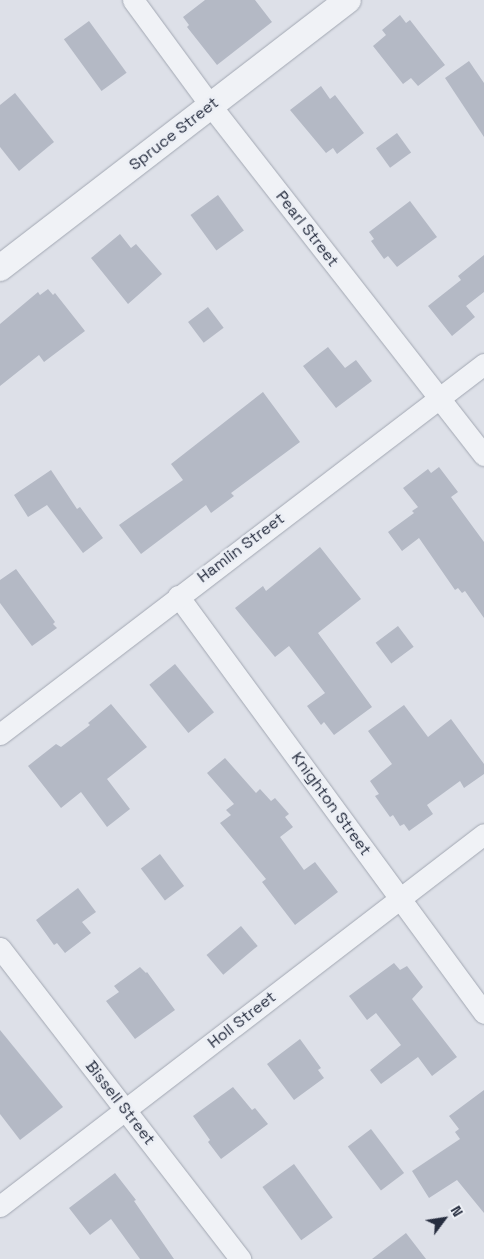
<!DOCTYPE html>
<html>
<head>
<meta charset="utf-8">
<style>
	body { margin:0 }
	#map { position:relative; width:484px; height:1259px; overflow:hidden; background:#dde0e8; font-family:"Space Grotesk",sans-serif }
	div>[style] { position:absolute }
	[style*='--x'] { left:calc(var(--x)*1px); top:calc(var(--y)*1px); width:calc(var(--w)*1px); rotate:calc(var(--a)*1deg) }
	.building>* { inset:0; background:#b4b9c5; transform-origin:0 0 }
	.roads { filter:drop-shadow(0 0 1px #a2a7b2) drop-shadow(0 0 1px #a2a7b2) }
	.minor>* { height:21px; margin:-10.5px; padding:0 10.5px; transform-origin:10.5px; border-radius:10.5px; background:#f0f2f6 }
	.tertiary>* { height:26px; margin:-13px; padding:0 13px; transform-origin:13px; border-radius:13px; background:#f0f2f6 }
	span { translate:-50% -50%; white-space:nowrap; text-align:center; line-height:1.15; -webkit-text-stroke:5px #eceff5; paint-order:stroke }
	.street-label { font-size:16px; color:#262d3f }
	.north { position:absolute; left:419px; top:1194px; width:50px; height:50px; -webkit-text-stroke:4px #eceff5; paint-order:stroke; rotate:59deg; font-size:14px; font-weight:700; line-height:20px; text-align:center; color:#262d3f }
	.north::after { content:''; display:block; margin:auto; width:18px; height:22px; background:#262d3f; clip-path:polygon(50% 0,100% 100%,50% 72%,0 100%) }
</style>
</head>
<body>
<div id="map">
	<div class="building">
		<i style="clip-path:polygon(205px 0,255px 0,272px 22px,217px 65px,187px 27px,189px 25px,183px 17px)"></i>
		<i style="clip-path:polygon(400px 15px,406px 23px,410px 20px,445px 65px,418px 86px,411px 78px,403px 84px,373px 46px,386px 35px,382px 30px)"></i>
		<i style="left:89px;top:21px;width:64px;height:31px;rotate:54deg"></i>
		<i style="clip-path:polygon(469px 61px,484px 83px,484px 137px,445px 78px)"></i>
		<i style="clip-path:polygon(321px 86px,330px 99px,335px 95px,364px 133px,337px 154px,333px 148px,326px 153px,290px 110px)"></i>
		<i style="clip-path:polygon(15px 93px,54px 142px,19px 171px,0 147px,0 105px)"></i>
		<i style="left:397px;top:133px;width:24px;height:26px;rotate:54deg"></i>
		<i style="left:218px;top:195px;width:44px;height:34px;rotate:54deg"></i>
		<i style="clip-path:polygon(410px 201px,437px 237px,397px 267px,388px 256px,384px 259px,371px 241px,374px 239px,369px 232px)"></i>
		<i style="clip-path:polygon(120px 234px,131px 248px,136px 244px,162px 274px,128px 304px,91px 258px)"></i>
		<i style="clip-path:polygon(484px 255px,484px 292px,466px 306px,475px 317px,452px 336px,428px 306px,461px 280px,458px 276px)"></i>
		<i style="clip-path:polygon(48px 289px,53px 295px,55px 293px,85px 331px,44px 362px,39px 355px,0 386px,0 324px,38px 292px,40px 295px)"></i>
		<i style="left:208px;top:307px;width:26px;height:25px;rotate:53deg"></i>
		<i style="clip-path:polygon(328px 347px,345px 368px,356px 360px,372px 381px,336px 408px,303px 366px)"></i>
		<i style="clip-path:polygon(263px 392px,300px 442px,231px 493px,234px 496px,211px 513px,206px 505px,141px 554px,119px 525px,183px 480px,171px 464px)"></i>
		<i style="clip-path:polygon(439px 467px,458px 492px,451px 497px,484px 542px,484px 618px,465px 591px,462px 593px,458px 588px,455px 590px,419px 538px,402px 551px,388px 532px,414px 513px,412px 511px,418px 507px,403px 488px,428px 469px,431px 473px)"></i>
		<i style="clip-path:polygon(51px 470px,77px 509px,80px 507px,103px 538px,83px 553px,47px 505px,28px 517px,14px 495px)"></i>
		<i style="clip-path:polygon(320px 547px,361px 599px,318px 633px,372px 707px,334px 735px,324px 722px,321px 725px,307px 706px,325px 693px,289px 646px,275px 657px,235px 608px,263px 586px,266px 591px)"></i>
		<i style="clip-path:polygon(16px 569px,55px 622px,53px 624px,57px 628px,32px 646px,0 603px,0 580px)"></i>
		<i style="left:398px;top:626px;width:26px;height:28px;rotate:53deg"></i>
		<i style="left:175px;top:664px;width:62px;height:33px;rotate:51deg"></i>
		<i style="clip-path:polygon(111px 704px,147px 747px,107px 779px,130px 809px,107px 827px,81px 792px,61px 808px,28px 766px,56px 744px,61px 747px,90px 725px,88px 723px)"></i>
		<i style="clip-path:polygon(404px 705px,428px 737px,451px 719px,484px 764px,484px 774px,464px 788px,460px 781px,427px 805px,433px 814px,409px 831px,404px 824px,400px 826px,393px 815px,390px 817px,375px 796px,379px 794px,370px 781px,392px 764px,368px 731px)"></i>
		<i style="clip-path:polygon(225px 758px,256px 793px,260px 789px,271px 801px,275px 798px,289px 814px,285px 817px,293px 827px,280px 837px,304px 870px,315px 862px,338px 892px,295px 925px,262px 882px,266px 879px,220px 823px,231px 815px,226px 810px,234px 804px,207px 773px)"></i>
		<i style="left:160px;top:854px;width:40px;height:24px;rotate:53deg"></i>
		<i style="clip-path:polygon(78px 888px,96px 912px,82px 922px,91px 933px,65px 953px,57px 943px,54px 945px,36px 920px)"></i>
		<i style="left:241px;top:926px;width:26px;height:45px;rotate:50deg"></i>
		<i style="clip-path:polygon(394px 963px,400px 970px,407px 966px,423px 987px,412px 999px,457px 1057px,432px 1076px,418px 1057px,381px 1084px,370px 1070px,401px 1045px,376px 1013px,367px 1020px,349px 996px)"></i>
		<i style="clip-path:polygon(140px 967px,146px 973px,147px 972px,175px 1010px,135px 1039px,106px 1001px,119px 992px,114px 986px)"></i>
		<i style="clip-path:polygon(0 1030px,63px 1107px,20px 1140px,0 1114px)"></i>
		<i style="clip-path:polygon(300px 1039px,321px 1068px,318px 1070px,324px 1078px,294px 1100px,267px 1064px)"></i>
		<i style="clip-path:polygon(233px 1087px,252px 1110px,255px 1108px,268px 1124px,221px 1159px,208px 1142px,210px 1140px,193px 1116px)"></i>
		<i style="clip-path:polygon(484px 1090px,484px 1213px,457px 1180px,429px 1198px,412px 1171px,460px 1139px,455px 1132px,459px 1129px,449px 1116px)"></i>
		<i style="left:371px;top:1129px;width:55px;height:29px;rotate:53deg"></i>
		<i style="left:294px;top:1164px;width:66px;height:39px;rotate:54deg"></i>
		<i style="clip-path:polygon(115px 1173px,136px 1200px,134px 1201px,174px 1259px,140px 1259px,111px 1219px,90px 1235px,69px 1208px)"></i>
		<i style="clip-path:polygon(406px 1233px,426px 1259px,372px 1259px)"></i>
	</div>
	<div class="roads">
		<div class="minor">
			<i style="--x:133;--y:0;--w:132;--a:53.7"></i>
			<i style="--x:211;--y:106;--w:443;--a:52"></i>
			<i style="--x:178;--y:596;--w:517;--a:53.73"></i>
			<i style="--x:0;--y:734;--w:609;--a:-37.4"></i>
			<i style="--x:0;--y:948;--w:393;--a:52.3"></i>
			<i style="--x:0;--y:1206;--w:610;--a:-37.55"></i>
		</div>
		<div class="tertiary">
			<i style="--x:0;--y:268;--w:439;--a:-37.6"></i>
		</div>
	</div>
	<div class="street-label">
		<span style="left:174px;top:134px;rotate:-38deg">Spruce Street</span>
		<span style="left:307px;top:229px;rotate:52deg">Pearl Street</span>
		<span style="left:241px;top:548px;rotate:-37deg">Hamlin Street</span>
		<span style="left:331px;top:804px;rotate:54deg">Knighton Street</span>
		<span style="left:242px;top:1020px;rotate:-38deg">Holl Street</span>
		<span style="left:120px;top:1103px;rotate:52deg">Bissell Street</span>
	</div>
	<div class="north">N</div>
</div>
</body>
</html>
